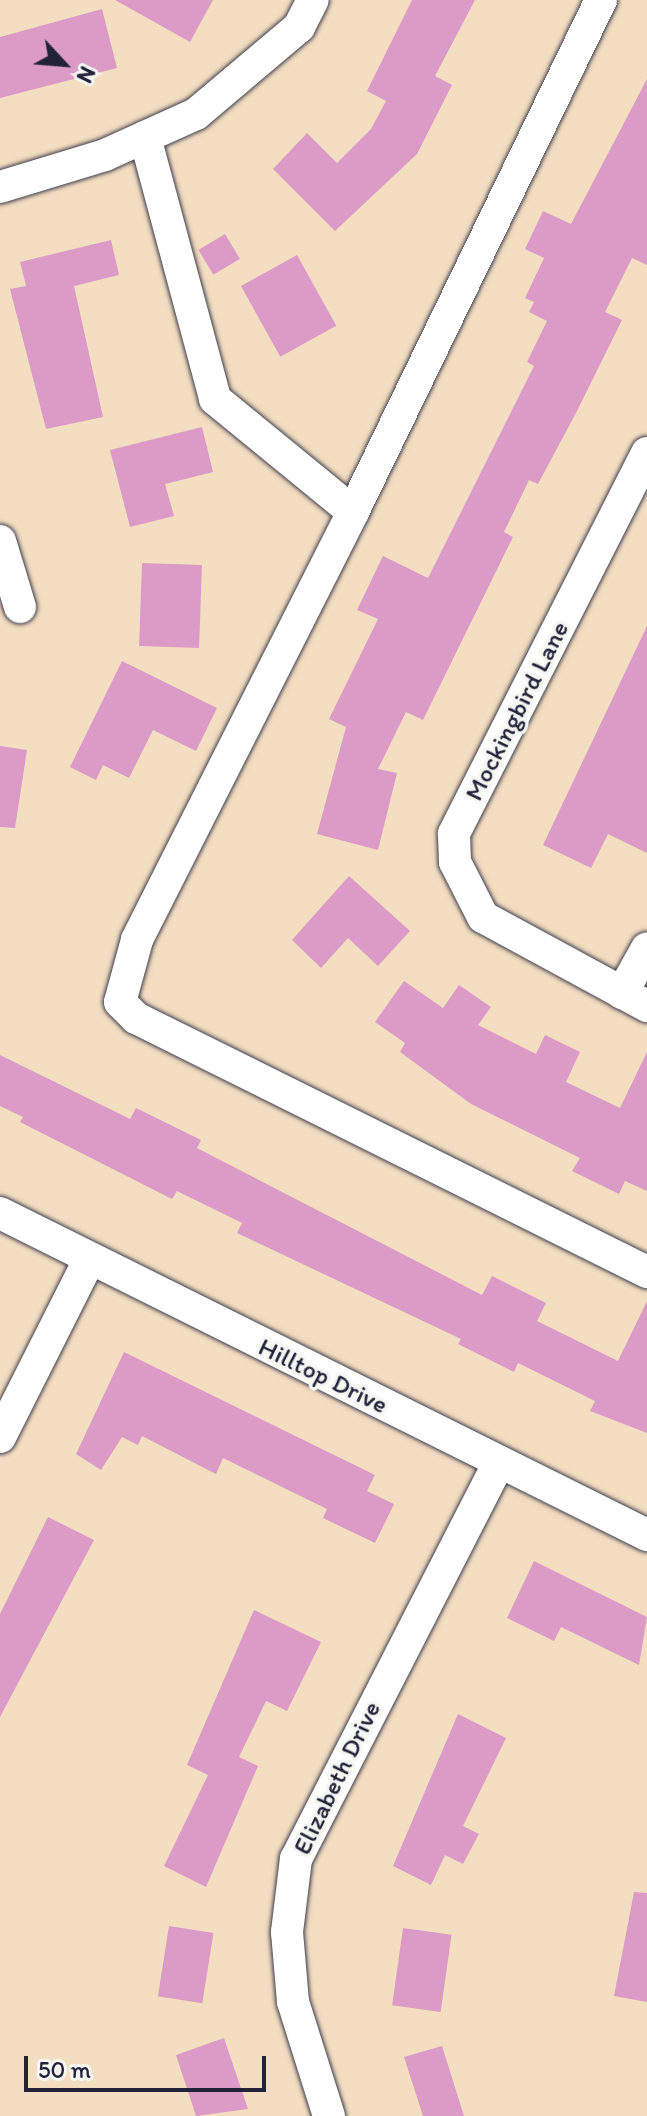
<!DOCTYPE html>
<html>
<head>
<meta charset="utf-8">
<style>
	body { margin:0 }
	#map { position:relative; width:647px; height:2116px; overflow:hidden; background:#f3dec1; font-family:Itim,sans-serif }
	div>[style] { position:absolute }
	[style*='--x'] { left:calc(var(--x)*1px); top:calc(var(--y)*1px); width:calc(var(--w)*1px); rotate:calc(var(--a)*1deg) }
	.building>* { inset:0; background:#db9bc6; transform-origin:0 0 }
	.roads { filter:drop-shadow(0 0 2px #413e4f) drop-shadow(0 0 2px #413e4f) }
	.minor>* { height:32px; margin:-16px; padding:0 16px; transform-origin:16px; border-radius:16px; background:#fff }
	span { translate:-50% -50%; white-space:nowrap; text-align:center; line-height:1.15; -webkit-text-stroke:7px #f6f6f2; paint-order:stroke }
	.street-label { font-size:26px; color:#22223b }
	.north { position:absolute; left:24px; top:24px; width:80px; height:80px; -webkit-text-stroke:6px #f6f6f2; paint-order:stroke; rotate:116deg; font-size:22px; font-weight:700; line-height:32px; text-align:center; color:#22223b }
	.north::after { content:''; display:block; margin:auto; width:28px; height:36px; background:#22223b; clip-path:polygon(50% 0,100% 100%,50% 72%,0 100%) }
	.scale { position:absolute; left:24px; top:2056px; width:242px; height:36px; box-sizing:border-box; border:4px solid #22223b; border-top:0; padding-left:10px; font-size:24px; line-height:28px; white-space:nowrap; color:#22223b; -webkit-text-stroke:6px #f6f6f2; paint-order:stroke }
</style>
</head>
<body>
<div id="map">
	<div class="building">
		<i style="clip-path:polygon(115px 0,213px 0,190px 42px)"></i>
		<i style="clip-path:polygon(412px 0,475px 0,435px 76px,452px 85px,417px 154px,335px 231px,273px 169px,307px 133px,337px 163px,371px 129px,386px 101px,367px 91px)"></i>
		<i style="clip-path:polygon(102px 9px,117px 68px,0 98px,0 37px)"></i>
		<i style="clip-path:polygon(647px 79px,647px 265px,632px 258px,605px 312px,622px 320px,577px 411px,538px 484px,529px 480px,504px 532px,513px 537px,423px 720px,406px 712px,378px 769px,397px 773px,378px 850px,317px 834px,346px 727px,329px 719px,378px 619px,357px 610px,383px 556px,428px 578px,534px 366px,527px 362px,547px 321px,529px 312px,534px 302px,525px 298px,544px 258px,525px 249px,543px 211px,571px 224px)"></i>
		<i style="left:225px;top:234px;width:29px;height:31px;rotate:59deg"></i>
		<i style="clip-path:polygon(111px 240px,119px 275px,74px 286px,103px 417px,46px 429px,10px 289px,26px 286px,20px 262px)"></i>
		<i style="left:297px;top:255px;width:81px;height:64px;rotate:61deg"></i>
		<i style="clip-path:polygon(202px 427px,213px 472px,165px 484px,174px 516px,130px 527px,110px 450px)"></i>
		<i style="left:142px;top:563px;width:60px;height:83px;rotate:2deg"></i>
		<i style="clip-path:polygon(647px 626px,647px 853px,608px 834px,591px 868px,543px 845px)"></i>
		<i style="clip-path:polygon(122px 661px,217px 708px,196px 751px,153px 730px,129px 778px,103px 765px,96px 780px,70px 767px)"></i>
		<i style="clip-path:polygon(0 746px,27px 750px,15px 828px,0 827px)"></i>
		<i style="clip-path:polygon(349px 876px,410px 931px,378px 966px,348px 938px,321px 968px,292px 940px)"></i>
		<i style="clip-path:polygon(404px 981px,443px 1008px,459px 985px,491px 1007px,478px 1025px,536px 1054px,545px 1035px,580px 1052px,566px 1082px,620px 1108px,647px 1052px,647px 1191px,625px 1181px,619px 1194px,572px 1171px,580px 1158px,471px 1104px,400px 1052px,405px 1043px,375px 1022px)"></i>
		<i style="clip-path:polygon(0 1055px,130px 1119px,136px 1108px,201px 1140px,197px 1148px,482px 1295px,492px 1276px,546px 1303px,537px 1321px,618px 1361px,647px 1301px,647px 1433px,590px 1411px,595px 1401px,518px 1363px,514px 1372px,458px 1344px,461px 1339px,237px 1233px,242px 1223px,177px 1191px,172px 1199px,20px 1122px,23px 1117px,0 1106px)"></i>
		<i style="clip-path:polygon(124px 1352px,375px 1475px,367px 1491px,394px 1504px,375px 1543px,323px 1518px,327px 1509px,223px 1458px,216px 1474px,142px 1436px,138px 1445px,122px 1437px,101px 1470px,76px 1454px)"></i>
		<i style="clip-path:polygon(48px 1517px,94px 1540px,0 1717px,0 1614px)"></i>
		<i style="clip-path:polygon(534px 1561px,647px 1617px,639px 1665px,561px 1627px,554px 1641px,507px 1618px)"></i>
		<i style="clip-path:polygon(254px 1610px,321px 1642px,287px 1711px,266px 1701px,239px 1757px,258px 1766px,206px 1887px,164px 1866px,208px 1775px,187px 1765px)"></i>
		<i style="clip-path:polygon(458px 1714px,506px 1738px,463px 1826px,479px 1834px,463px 1864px,445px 1855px,431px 1885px,393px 1866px)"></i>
		<i style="clip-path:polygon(634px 1892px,647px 1893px,647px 2002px,614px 1996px)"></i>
		<i style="left:169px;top:1926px;width:45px;height:71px;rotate:9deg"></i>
		<i style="left:403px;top:1928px;width:49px;height:78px;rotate:8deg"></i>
		<i style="clip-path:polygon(224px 2038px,248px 2109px,196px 2116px,176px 2055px)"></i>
		<i style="clip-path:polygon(442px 2046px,464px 2116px,423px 2116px,404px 2057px)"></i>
	</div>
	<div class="roads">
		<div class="minor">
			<i style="--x:145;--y:137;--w:271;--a:75"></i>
			<i style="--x:215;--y:399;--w:178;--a:39.3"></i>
			<i style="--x:353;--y:512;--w:569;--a:-64.16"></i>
			<i style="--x:0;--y:187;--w:110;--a:-16.9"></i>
			<i style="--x:105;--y:155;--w:100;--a:-24.3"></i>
			<i style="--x:196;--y:114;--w:135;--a:-40.2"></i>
			<i style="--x:299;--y:27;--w:30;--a:-63"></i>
			<i style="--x:647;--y:453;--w:427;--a:116.9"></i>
			<i style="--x:454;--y:834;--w:28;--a:88"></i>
			<i style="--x:455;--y:862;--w:62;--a:63"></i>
			<i style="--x:483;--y:917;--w:187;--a:28.5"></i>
			<i style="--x:353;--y:512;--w:479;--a:116.8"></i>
			<i style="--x:137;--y:940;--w:64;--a:105.3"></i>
			<i style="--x:120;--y:1002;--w:23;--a:45"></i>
			<i style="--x:136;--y:1018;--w:571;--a:26.43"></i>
			<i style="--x:0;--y:541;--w:69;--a:73.1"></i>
			<i style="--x:622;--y:993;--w:51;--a:-60.9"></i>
			<i style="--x:0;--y:1213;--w:723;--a:26.46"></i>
			<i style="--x:0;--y:1437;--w:198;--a:-63.3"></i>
			<i style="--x:329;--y:2116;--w:120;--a:-107.5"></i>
			<i style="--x:293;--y:2002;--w:70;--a:-94.9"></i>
			<i style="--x:287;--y:1932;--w:74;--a:-83"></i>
			<i style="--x:296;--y:1859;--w:446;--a:-62.9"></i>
		</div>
	</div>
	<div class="street-label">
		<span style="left:517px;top:711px;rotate:-63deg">Mockingbird Lane</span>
		<span style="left:323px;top:1376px;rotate:26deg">Hilltop Drive</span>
		<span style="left:337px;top:1778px;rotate:-64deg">Elizabeth Drive</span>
	</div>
	<div class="north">N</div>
	<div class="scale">50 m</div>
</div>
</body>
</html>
